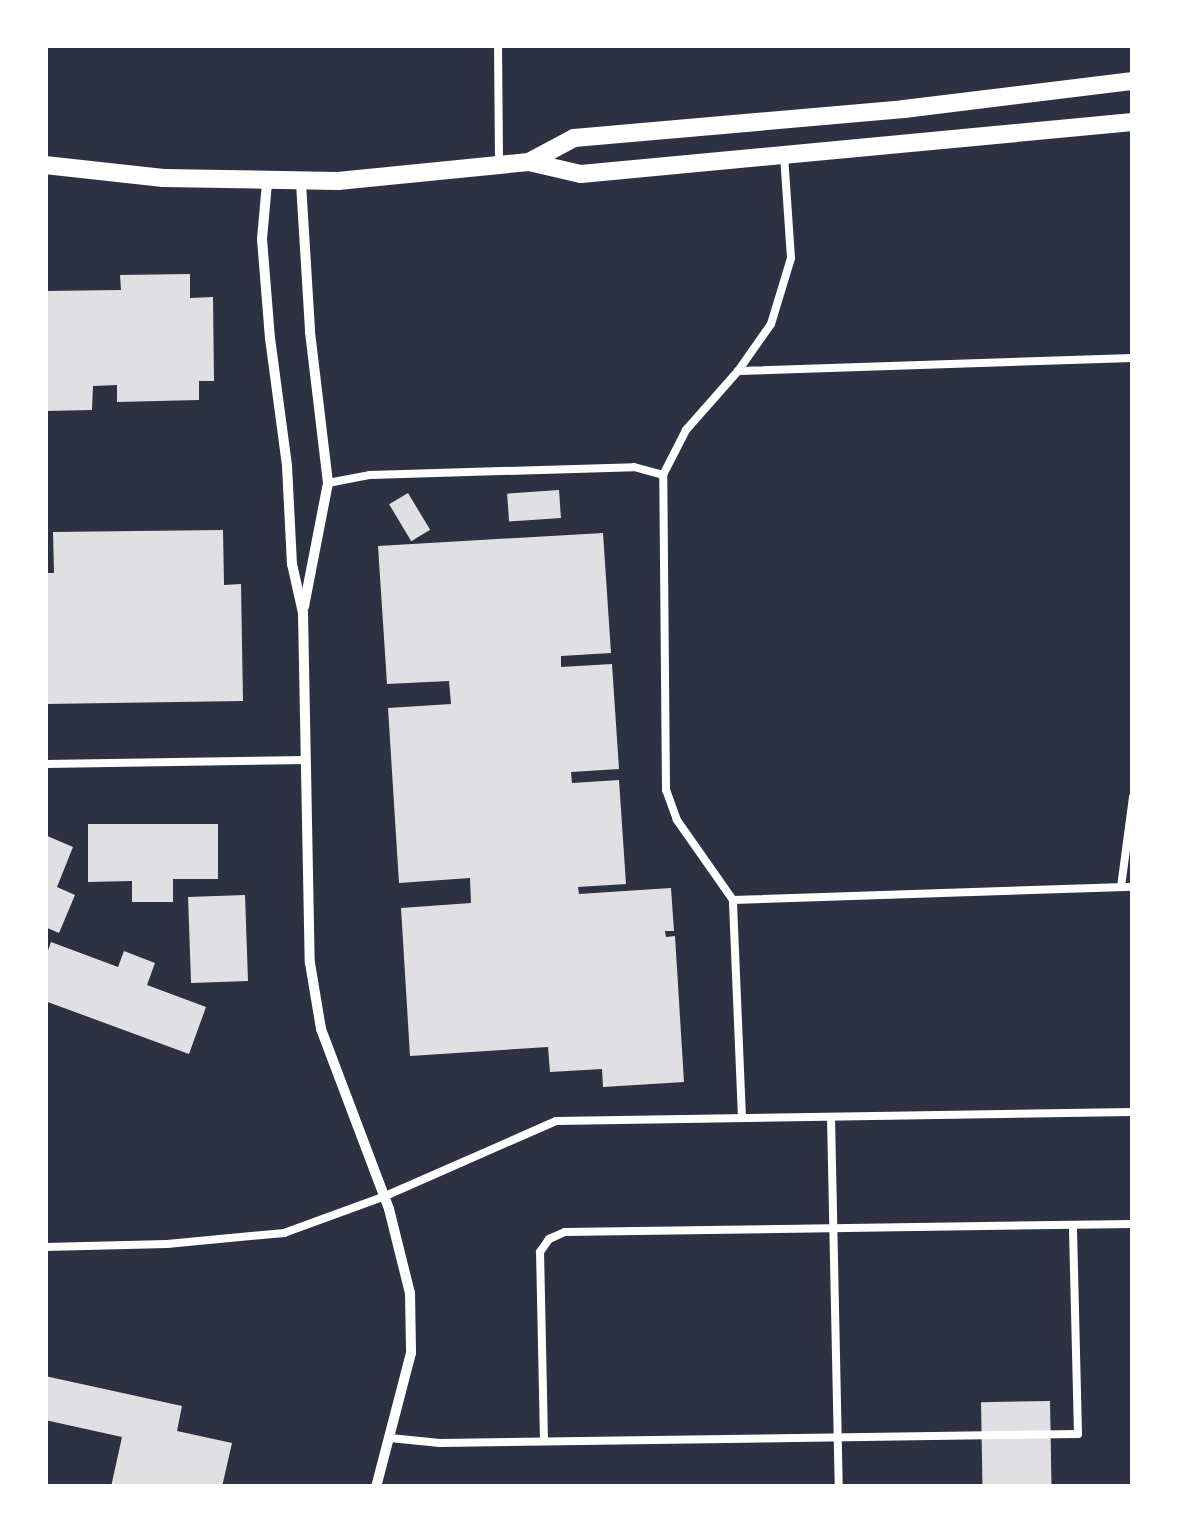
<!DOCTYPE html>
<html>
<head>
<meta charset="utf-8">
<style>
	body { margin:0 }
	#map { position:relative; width:1178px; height:1532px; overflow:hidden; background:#2d3142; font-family:Overpass,sans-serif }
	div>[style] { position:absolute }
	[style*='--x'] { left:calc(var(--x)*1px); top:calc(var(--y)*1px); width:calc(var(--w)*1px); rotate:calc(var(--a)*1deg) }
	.building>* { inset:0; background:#e0e0e3; transform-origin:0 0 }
	.service>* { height:8px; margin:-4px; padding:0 4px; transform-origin:4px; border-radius:4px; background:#fff }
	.minor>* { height:10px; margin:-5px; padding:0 5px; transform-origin:5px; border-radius:5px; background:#fff }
	.tertiary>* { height:18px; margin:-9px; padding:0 9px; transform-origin:9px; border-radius:9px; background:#fff }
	span { translate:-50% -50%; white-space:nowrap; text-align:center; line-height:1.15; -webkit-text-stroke:10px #fff; paint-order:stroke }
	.frame { position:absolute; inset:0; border:48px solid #fff; pointer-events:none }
</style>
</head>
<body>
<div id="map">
	<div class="building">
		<i style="clip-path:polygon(190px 274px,190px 298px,213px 297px,214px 381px,199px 381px,199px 400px,117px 402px,117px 385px,93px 386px,92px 410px,45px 411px,45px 291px,121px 290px,120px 275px)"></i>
		<i style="left:559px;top:490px;width:28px;height:52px;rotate:86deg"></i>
		<i style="left:408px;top:493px;width:43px;height:22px;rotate:59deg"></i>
		<i style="clip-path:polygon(223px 530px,224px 585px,241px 584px,243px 701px,45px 704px,45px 573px,54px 573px,53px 532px)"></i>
		<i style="clip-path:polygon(603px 533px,611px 653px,561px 656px,561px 667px,612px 664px,619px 769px,571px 772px,572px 783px,619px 780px,626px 884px,578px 887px,579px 894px,671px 888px,674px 931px,665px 931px,666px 937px,675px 936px,684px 1082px,603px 1087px,602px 1069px,550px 1072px,548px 1047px,410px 1056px,401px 908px,471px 903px,470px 878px,399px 883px,388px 708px,451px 704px,449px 681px,387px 684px,378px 546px)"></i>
		<i style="clip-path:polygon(88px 824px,218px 824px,218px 879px,173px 879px,173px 902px,132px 902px,132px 881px,88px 882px)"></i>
		<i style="clip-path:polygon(45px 835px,73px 847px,57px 887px,75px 895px,59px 933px,45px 927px)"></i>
		<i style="left:245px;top:895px;width:86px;height:57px;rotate:88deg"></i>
		<i style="clip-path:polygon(51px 942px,118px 967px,124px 951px,155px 963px,147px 985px,206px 1007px,189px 1054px,45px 1001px,45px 959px)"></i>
		<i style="clip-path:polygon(45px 1376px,182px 1406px,177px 1431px,232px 1443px,222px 1487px,111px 1487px,122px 1437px,45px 1420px)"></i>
		<i style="left:1050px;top:1401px;width:86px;height:69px;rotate:89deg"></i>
	</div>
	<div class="service">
		<i style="--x:498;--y:45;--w:117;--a:89.5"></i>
		<i style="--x:738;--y:371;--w:57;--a:-54.9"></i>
		<i style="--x:771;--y:324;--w:69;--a:-73.1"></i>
		<i style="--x:791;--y:258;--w:104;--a:-93.9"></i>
		<i style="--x:328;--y:483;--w:43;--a:-10.8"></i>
		<i style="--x:370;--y:475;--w:264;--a:-1.7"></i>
		<i style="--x:634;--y:467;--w:30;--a:15"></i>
		<i style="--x:45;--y:764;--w:261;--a:-0.9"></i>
		<i style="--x:1121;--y:887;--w:91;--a:-82.4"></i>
		<i style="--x:733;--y:900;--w:400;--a:-1.9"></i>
		<i style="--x:831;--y:1117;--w:370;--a:88.8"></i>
		<i style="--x:742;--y:1118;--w:218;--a:-92.4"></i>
		<i style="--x:733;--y:900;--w:98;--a:-125"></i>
		<i style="--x:677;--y:820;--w:32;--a:-110"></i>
		<i style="--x:666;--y:790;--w:315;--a:-90.5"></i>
		<i style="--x:663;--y:475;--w:51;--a:-62.9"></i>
		<i style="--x:686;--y:430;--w:79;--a:-48.6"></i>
		<i style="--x:738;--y:371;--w:395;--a:-1.9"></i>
		<i style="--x:45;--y:1247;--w:122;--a:-1.4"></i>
		<i style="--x:167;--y:1244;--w:118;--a:-5.4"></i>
		<i style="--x:284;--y:1233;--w:105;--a:-20"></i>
		<i style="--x:383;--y:1197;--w:189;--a:-23.7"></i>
		<i style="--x:556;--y:1121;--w:577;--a:-0.89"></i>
		<i style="--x:390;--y:1438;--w:50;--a:5.7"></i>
		<i style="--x:440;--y:1443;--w:638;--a:-0.81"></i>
		<i style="--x:1078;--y:1434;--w:209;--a:-91.4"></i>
		<i style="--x:544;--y:1441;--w:189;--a:-91.2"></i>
		<i style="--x:540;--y:1252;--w:16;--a:-55"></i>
		<i style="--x:549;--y:1239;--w:17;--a:-24"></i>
		<i style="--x:565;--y:1232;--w:568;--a:-0.81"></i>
	</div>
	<div class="minor">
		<i style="--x:267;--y:183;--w:56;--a:95.1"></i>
		<i style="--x:262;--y:239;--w:99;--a:85.4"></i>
		<i style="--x:270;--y:338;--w:129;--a:82.4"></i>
		<i style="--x:287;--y:466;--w:98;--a:87.1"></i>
		<i style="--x:292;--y:564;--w:50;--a:77.3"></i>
		<i style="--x:303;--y:613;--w:350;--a:88.9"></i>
		<i style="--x:310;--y:963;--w:67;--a:80.5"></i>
		<i style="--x:321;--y:1029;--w:192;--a:69.3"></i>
		<i style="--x:389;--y:1209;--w:87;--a:76"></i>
		<i style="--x:410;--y:1293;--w:60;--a:89"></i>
		<i style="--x:411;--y:1353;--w:138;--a:104.6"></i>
		<i style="--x:301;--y:183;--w:149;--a:86.5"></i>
		<i style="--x:310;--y:332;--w:152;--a:83.2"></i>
		<i style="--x:328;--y:483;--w:126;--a:101"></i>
	</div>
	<div class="tertiary">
		<i style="--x:529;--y:162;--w:53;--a:13"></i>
		<i style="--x:581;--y:174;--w:554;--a:-5.38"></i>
		<i style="--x:45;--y:165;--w:119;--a:6.3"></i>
		<i style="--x:163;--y:178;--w:175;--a:1"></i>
		<i style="--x:338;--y:181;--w:192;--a:-5.7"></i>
		<i style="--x:529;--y:162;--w:51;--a:-28.1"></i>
		<i style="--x:574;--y:138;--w:331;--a:-5"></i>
		<i style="--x:904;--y:109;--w:231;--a:-7"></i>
	</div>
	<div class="frame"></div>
</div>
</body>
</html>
